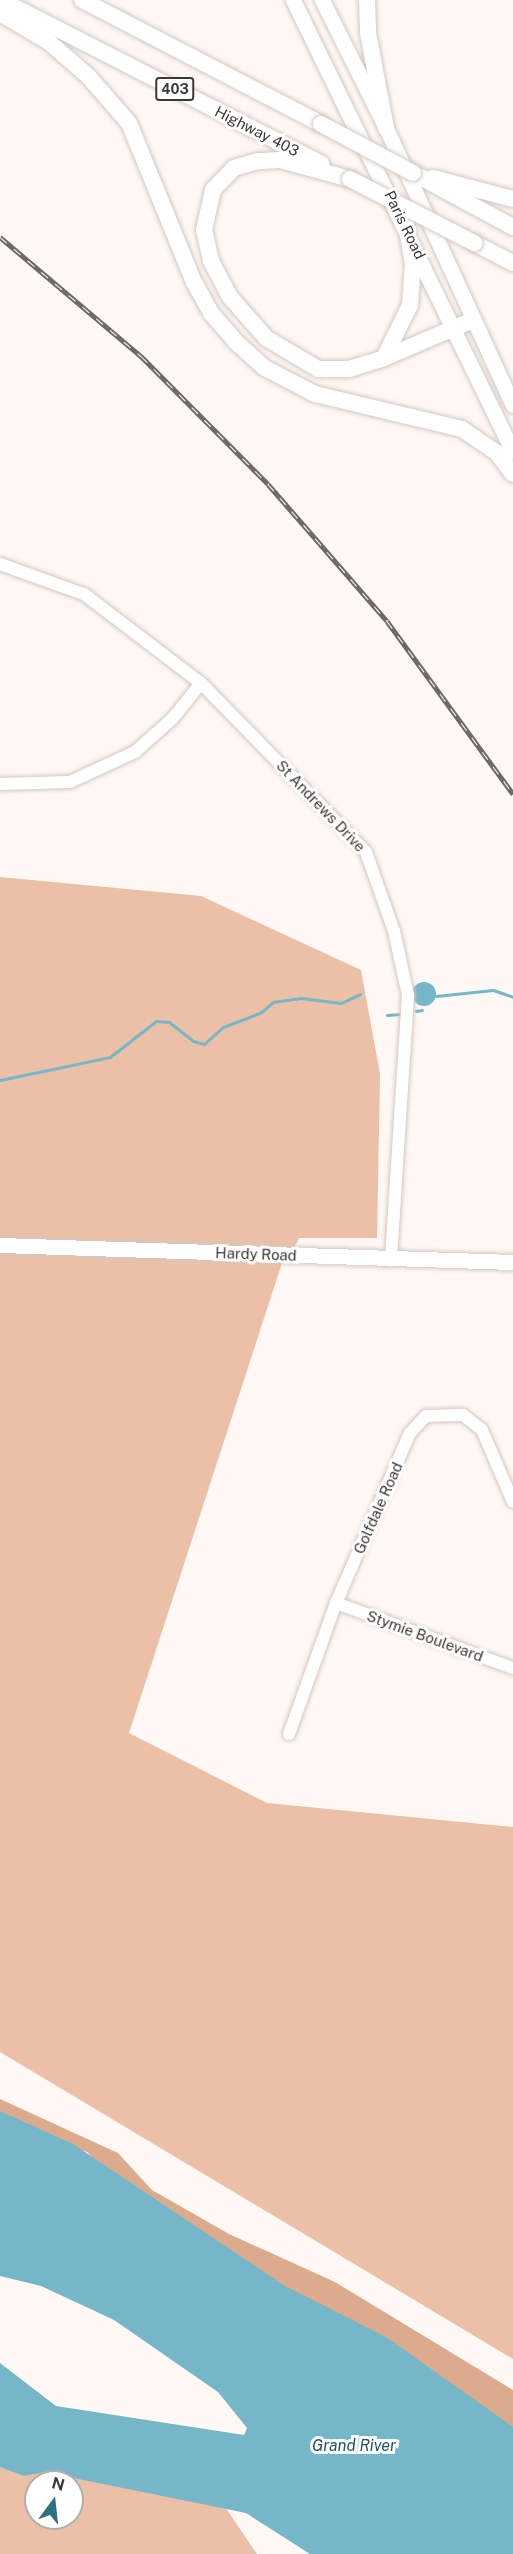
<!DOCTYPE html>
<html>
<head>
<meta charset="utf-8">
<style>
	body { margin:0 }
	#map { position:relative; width:513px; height:2554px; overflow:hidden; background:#fff8f4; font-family:"Public Sans",sans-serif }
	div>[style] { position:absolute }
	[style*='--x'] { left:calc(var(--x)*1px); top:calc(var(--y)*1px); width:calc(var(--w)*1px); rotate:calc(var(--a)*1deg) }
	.green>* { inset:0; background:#ecc0a7 }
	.forest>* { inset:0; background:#dcab8e }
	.water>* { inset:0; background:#76b6c9 }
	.round { border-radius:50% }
	.stream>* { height:3px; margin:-1.5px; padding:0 1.5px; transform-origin:1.5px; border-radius:1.5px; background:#76b6c9 }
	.roads { filter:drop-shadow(0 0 2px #d4c8c2) drop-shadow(0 0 2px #d4c8c2) }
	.minor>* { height:12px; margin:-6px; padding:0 6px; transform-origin:6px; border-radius:6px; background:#fff }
	.major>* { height:15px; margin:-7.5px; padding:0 7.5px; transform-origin:7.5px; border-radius:7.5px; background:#fff }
	.highway>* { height:16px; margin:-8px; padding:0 8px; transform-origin:8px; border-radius:8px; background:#fff }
	.rail>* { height:5px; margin-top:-2.5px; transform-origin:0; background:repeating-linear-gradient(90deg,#fff 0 9px,#706a67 0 18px); box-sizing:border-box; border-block:2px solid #706a67 }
	.bridges { filter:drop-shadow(0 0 2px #d4c8c2) drop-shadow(0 0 2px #d4c8c2) }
	.highway-bridge>* { height:16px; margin:-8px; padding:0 8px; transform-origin:8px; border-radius:8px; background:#fff }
	span { translate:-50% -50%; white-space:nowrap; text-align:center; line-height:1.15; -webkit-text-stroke:6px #fff; paint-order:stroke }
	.shield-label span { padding:2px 4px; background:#fff; border:2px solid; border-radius:4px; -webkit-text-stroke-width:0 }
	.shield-label { font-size:14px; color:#3d3835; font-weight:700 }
	.street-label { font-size:15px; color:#3d3835 }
	.water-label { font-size:16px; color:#215665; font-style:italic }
	.north { position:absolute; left:24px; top:2470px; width:60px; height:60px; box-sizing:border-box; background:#fff; border:2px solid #b1afae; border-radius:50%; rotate:15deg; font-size:16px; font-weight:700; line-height:24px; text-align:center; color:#3d3835 }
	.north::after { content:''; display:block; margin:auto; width:21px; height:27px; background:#2f7183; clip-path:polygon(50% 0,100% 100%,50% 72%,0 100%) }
</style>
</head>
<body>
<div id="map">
	<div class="green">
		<i style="clip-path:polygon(0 877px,201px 896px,361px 970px,380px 1074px,377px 1238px,299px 1238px,288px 1260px,283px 1260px,129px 1733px,267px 1803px,513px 1827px,513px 2359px,0 2052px)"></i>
		<i style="clip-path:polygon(evenodd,0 2439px,221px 2501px,257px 2554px,0 2554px,0 2439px,36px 2482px,72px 2482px,72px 2518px,36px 2518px,36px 2482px)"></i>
	</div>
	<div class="forest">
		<i style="clip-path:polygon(0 2099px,118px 2153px,152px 2190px,229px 2234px,335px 2282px,513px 2390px,513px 2443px,122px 2186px,87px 2152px,0 2125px)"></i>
	</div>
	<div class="water">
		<i class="round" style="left:412px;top:982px;width:24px;height:24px"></i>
		<i style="clip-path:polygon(0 2111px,73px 2144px,285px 2286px,386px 2337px,513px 2427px,513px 2554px,310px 2554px,246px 2513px,44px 2472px,24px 2476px,0 2467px,0 2363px,56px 2406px,244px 2435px,247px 2428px,218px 2392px,114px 2320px,41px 2286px,0 2276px)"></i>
	</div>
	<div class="stream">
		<i style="--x:436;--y:996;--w:57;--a:-6"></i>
		<i style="--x:493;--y:990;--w:21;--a:19"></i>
		<i style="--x:416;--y:1011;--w:6;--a:-9"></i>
		<i style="--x:387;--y:1015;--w:13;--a:-4"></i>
		<i style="--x:0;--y:1080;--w:112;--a:-11.8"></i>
		<i style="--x:110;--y:1057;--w:58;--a:-38"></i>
		<i style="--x:156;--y:1021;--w:13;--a:4"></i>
		<i style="--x:169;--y:1022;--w:31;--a:38"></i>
		<i style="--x:193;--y:1041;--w:11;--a:15"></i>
		<i style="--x:204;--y:1044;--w:25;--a:-42"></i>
		<i style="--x:223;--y:1027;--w:40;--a:-21"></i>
		<i style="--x:260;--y:1013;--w:17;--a:-40"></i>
		<i style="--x:273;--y:1002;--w:28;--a:-8"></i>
		<i style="--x:301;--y:998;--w:40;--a:7.1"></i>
		<i style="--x:341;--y:1003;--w:21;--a:-25"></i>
	</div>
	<div class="roads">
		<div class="minor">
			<i style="--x:0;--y:564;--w:89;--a:19.7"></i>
			<i style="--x:84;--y:594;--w:147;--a:37.3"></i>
			<i style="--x:201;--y:683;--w:236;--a:45.7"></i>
			<i style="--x:366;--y:852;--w:84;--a:70.5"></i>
			<i style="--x:394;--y:931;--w:66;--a:77.7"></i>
			<i style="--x:408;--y:995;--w:266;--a:93.7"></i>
			<i style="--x:0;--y:784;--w:70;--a:-1.6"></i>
			<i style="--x:70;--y:782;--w:72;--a:-24.8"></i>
			<i style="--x:135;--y:752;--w:51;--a:-41.8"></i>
			<i style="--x:173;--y:718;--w:45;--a:-51.3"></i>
			<i style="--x:336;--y:1603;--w:189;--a:20.2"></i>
			<i style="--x:289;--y:1734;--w:139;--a:-70.3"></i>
			<i style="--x:336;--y:1603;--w:185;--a:-66.5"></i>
			<i style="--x:410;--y:1433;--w:23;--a:-47"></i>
			<i style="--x:426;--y:1416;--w:37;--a:-2"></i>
			<i style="--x:463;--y:1415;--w:24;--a:38"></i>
			<i style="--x:482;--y:1430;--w:78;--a:66.7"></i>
		</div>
		<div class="major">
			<i style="--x:293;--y:0;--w:503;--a:64.05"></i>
			<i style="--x:322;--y:0;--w:143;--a:63.4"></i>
			<i style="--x:386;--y:128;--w:305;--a:65.4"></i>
			<i style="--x:0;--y:1245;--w:513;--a:1.9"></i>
		</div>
		<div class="highway">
			<i style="--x:1;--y:0;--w:360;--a:27.1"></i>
			<i style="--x:82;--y:0;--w:269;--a:27.4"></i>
			<i style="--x:367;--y:0;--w:33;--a:88"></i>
			<i style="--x:368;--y:33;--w:97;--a:79.3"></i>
			<i style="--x:0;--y:13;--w:57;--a:30.6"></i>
			<i style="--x:49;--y:42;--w:52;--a:41.1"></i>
			<i style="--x:88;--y:76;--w:62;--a:48.9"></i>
			<i style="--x:129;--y:123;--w:172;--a:67.8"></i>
			<i style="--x:194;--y:282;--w:35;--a:61"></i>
			<i style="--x:211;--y:313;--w:40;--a:49"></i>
			<i style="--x:237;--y:343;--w:38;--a:42"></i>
			<i style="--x:265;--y:368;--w:56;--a:27.5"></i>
			<i style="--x:315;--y:394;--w:151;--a:13.4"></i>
			<i style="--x:462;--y:429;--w:42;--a:34.4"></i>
			<i style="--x:497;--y:453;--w:26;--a:53"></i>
			<i style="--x:413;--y:173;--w:114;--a:28.4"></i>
			<i style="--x:433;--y:178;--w:83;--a:14.7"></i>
			<i style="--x:350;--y:179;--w:73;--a:-164.8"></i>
			<i style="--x:280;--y:160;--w:22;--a:177"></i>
			<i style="--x:258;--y:161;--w:25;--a:164"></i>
			<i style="--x:234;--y:168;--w:30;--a:134"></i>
			<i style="--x:213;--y:190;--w:41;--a:102.7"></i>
			<i style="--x:204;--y:230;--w:32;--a:77"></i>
			<i style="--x:211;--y:261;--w:41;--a:62.2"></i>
			<i style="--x:230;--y:297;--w:55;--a:48.7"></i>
			<i style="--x:266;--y:338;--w:61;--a:30.8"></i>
			<i style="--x:318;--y:369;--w:31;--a:0"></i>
			<i style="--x:349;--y:369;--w:37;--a:-17"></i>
			<i style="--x:384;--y:358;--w:59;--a:-63.9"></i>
			<i style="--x:410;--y:305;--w:41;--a:-85.8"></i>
			<i style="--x:413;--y:264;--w:39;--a:-100"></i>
			<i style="--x:474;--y:243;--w:44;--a:27.1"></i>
			<i style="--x:384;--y:358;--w:97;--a:-23.1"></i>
		</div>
	</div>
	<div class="rail">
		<i style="--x:0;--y:237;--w:185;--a:40.2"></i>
		<i style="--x:141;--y:356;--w:180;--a:45.2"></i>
		<i style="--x:268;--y:484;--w:181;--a:49"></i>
		<i style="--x:387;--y:621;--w:214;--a:53.9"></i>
	</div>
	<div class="bridges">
		<div class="highway-bridge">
			<i style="--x:321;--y:124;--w:104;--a:28"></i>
			<i style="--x:350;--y:179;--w:140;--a:27.3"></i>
		</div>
	</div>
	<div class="shield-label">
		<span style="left:175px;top:89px">403</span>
	</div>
	<div class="street-label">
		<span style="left:257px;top:131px;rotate:27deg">Highway 403</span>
		<span style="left:405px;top:225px;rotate:64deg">Paris Road</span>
		<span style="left:321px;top:806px;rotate:46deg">St Andrews Drive</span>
		<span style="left:256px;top:1254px;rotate:2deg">Hardy Road</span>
		<span style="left:378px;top:1508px;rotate:-66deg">Golfdale Road</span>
		<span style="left:425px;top:1636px;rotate:20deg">Stymie Boulevard</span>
	</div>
	<div class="water-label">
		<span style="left:354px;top:2446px">Grand River</span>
	</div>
	<div class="north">N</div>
</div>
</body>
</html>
